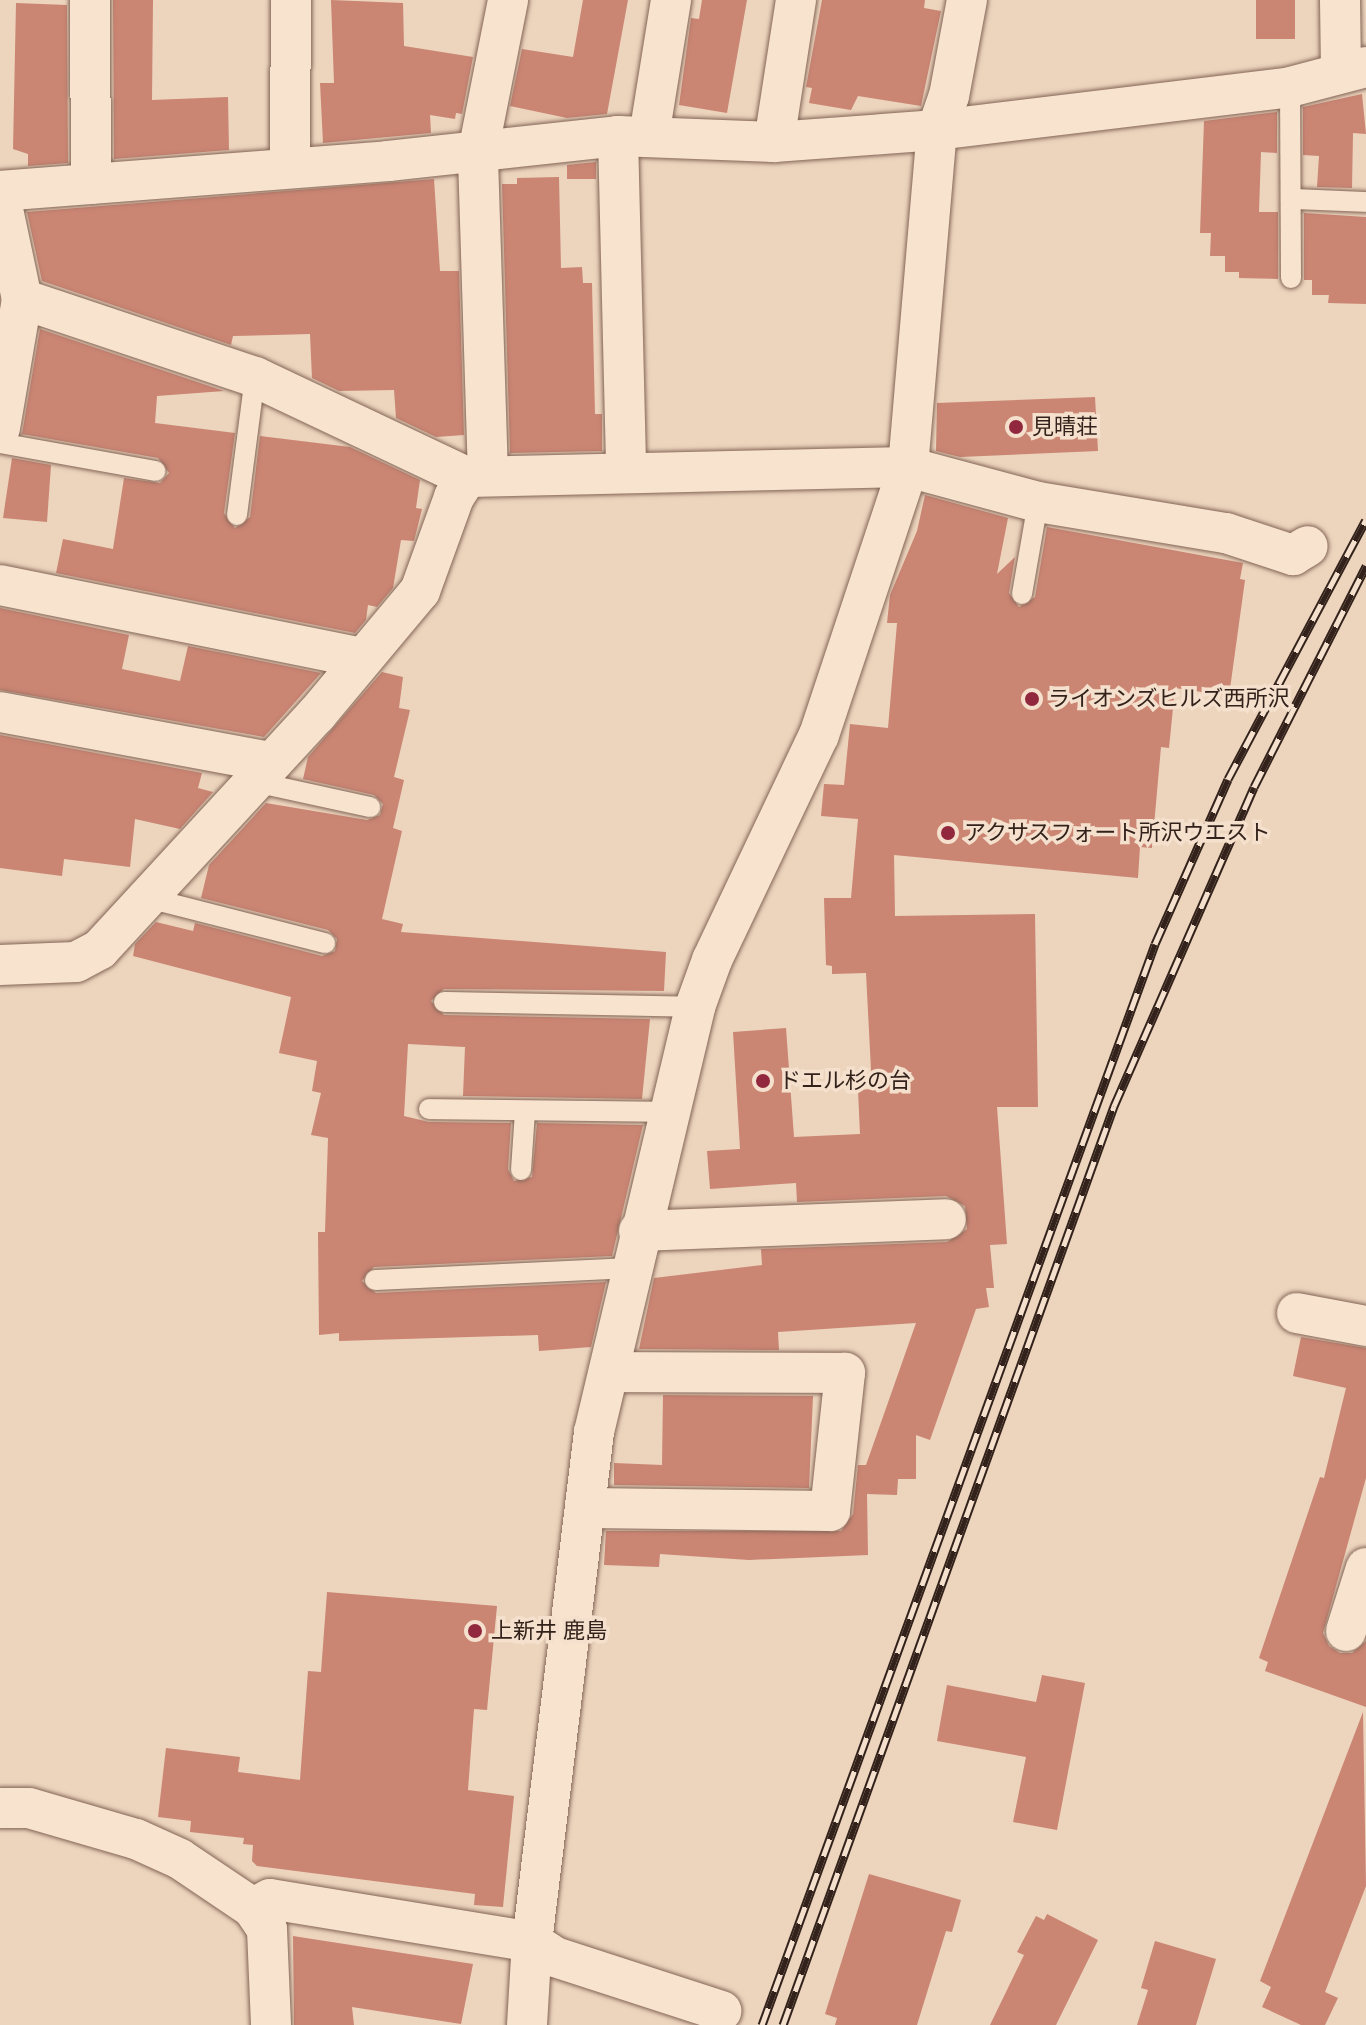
<!DOCTYPE html>
<html>
<head>
<meta charset="utf-8">
<style>
	body { margin:0 }
	#map { position:relative; width:1366px; height:2025px; overflow:hidden; background:#ecd4bd; font-family:"Libre Baskerville","Noto Sans JP",serif }
	div>[style] { position:absolute }
	[style*='--x'] { left:calc(var(--x)*1px); top:calc(var(--y)*1px); width:calc(var(--w)*1px); rotate:calc(var(--a)*1deg) }
	.building>* { inset:0; background:#ca8573; transform-origin:0 0 }
	.roads { filter:drop-shadow(0 0 2px #836557) drop-shadow(0 0 2px #836557) }
	.lane>* { height:20px; margin:-10px; padding:0 10px; transform-origin:10px; border-radius:10px; background:#f8e3cf }
	.street>* { height:40px; margin:-20px; padding:0 20px; transform-origin:20px; border-radius:20px; background:#f8e3cf }
	.rail>* { height:9px; margin-top:-4.5px; transform-origin:0; background:repeating-linear-gradient(90deg,#f4e0cc 0 18px,#33221b 0 36px); box-sizing:border-box; border-block:2px solid #33221b }
	.dots>* { width:22px; height:22px; translate:-50% -50%; box-sizing:border-box; border:4px solid #f4e0cc; border-radius:50% }
	span { translate:-50% -50%; white-space:nowrap; text-align:center; line-height:1.15; -webkit-text-stroke:7px #f4e0cc; paint-order:stroke }
	.poi-label { font-size:22px; color:#33221b }
	.left { translate:0 -50%; text-align:left }
</style>
</head>
<body>
<div id="map">
	<div class="building">
		<i style="clip-path:polygon(113px 0,153px 0,152px 100px,228px 97px,229px 150px,114px 159px)"></i>
		<i style="clip-path:polygon(331px 0,403px 3px,404px 46px,473px 57px,462px 114px,456px 113px,455px 119px,430px 115px,431px 133px,323px 143px,320px 83px,334px 83px)"></i>
		<i style="clip-path:polygon(583px 0,628px 0,607px 114px,567px 118px,510px 106px,522px 49px,573px 57px)"></i>
		<i style="clip-path:polygon(702px 0,747px 0,727px 113px,679px 105px,691px 18px,699px 19px)"></i>
		<i style="clip-path:polygon(822px 0,925px 0,924px 8px,941px 11px,921px 106px,858px 96px,851px 110px,809px 103px,812px 88px,806px 87px)"></i>
		<i style="left:1256px;top:0;width:39px;height:39px"></i>
		<i style="clip-path:polygon(16px 3px,67px 5px,68px 163px,28px 166px,28px 154px,13px 149px)"></i>
		<i style="clip-path:polygon(1362px 94px,1366px 134px,1353px 133px,1352px 188px,1317px 187px,1319px 156px,1303px 155px,1303px 107px)"></i>
		<i style="clip-path:polygon(1277px 112px,1277px 153px,1261px 152px,1259px 212px,1278px 212px,1278px 279px,1239px 278px,1239px 272px,1225px 272px,1225px 256px,1210px 256px,1211px 233px,1200px 233px,1204px 121px)"></i>
		<i style="clip-path:polygon(596px 162px,596px 179px,567px 179px,567px 165px)"></i>
		<i style="clip-path:polygon(559px 177px,561px 268px,582px 267px,583px 283px,592px 283px,595px 414px,602px 414px,602px 451px,510px 453px,502px 184px,517px 184px,517px 178px)"></i>
		<i style="clip-path:polygon(434px 179px,440px 271px,459px 271px,464px 435px,436px 437px,396px 418px,394px 390px,339px 391px,312px 378px,310px 334px,233px 336px,231px 345px,42px 281px,27px 212px)"></i>
		<i style="clip-path:polygon(1304px 213px,1366px 217px,1366px 304px,1328px 303px,1329px 295px,1312px 295px,1312px 280px,1304px 280px)"></i>
		<i style="clip-path:polygon(40px 329px,224px 391px,157px 396px,155px 423px,235px 433px,224px 513px,235px 528px,250px 517px,260px 436px,350px 447px,420px 480px,416px 508px,422px 509px,414px 541px,401px 540px,393px 588px,377px 607px,368px 605px,366px 620px,355px 633px,56px 573px,63px 539px,113px 549px,124px 478px,160px 483px,169px 473px,158px 458px,22px 434px)"></i>
		<i style="clip-path:polygon(1095px 397px,1098px 451px,960px 457px,936px 451px,937px 403px)"></i>
		<i style="clip-path:polygon(12px 458px,51px 465px,47px 522px,3px 518px)"></i>
		<i style="clip-path:polygon(925px 495px,1008px 518px,997px 574px,1015px 557px,1009px 593px,1019px 607px,1035px 597px,1047px 527px,1243px 563px,1240px 579px,1245px 580px,1229px 696px,1175px 688px,1169px 748px,1161px 747px,1152px 848px,1140px 847px,1138px 878px,894px 855px,895px 916px,1035px 914px,1038px 1107px,997px 1107px,1007px 1244px,990px 1245px,994px 1288px,986px 1288px,989px 1307px,976px 1309px,930px 1440px,916px 1435px,916px 1479px,898px 1479px,897px 1495px,867px 1494px,868px 1555px,749px 1560px,660px 1554px,659px 1567px,604px 1565px,606px 1531px,841px 1531px,853px 1514px,858px 1465px,866px 1465px,916px 1323px,778px 1332px,779px 1350px,639px 1349px,654px 1278px,762px 1265px,761px 1249px,947px 1242px,967px 1229px,965px 1206px,946px 1196px,797px 1202px,796px 1183px,710px 1189px,707px 1151px,740px 1149px,733px 1032px,786px 1028px,794px 1137px,860px 1134px,858px 1090px,872px 1089px,866px 973px,832px 974px,832px 966px,826px 965px,824px 898px,851px 898px,858px 819px,821px 816px,824px 784px,844px 785px,850px 724px,888px 728px,897px 623px,887px 623px,890px 595px,917px 531px)"></i>
		<i style="clip-path:polygon(0 608px,129px 635px,122px 669px,180px 681px,188px 646px,321px 673px,264px 737px,0 690px)"></i>
		<i style="clip-path:polygon(382px 672px,403px 677px,399px 708px,410px 710px,394px 777px,404px 780px,393px 828px,402px 831px,382px 919px,403px 924px,401px 932px,666px 952px,664px 991px,444px 989px,431px 1001px,444px 1015px,650px 1019px,642px 1099px,463px 1096px,465px 1047px,408px 1044px,404px 1116px,429px 1122px,511px 1123px,508px 1169px,514px 1181px,532px 1177px,537px 1123px,643px 1125px,612px 1256px,374px 1267px,362px 1281px,376px 1293px,606px 1282px,591px 1347px,539px 1351px,538px 1335px,339px 1341px,339px 1333px,319px 1335px,318px 1232px,325px 1232px,328px 1138px,311px 1135px,321px 1093px,312px 1091px,317px 1061px,279px 1053px,291px 997px,133px 956px,135px 944px,156px 922px,193px 931px,195px 923px,322px 956px,335px 951px,337px 939px,328px 930px,201px 898px,209px 865px,266px 803px,367px 820px,380px 815px,383px 804px,374px 795px,303px 779px,308px 757px)"></i>
		<i style="clip-path:polygon(0 735px,202px 773px,198px 788px,213px 792px,180px 829px,135px 819px,130px 867px,64px 859px,62px 876px,0 868px)"></i>
		<i style="clip-path:polygon(1301px 1337px,1366px 1348px,1366px 1478px,1323px 1633px,1329px 1646px,1340px 1653px,1352px 1653px,1366px 1641px,1366px 1707px,1265px 1671px,1268px 1662px,1259px 1658px,1320px 1477px,1324px 1478px,1346px 1388px,1293px 1376px)"></i>
		<i style="clip-path:polygon(663px 1395px,813px 1396px,809px 1488px,614px 1485px,614px 1463px,662px 1465px)"></i>
		<i style="clip-path:polygon(327px 1592px,497px 1606px,487px 1710px,474px 1709px,468px 1790px,514px 1796px,503px 1907px,474px 1905px,475px 1894px,257px 1866px,252px 1861px,253px 1845px,243px 1844px,244px 1838px,190px 1832px,191px 1821px,158px 1817px,166px 1748px,240px 1757px,238px 1772px,300px 1780px,308px 1671px,321px 1672px)"></i>
		<i style="clip-path:polygon(1042px 1675px,1085px 1683px,1057px 1830px,1013px 1822px,1026px 1757px,937px 1741px,947px 1685px,1036px 1702px)"></i>
		<i style="clip-path:polygon(1363px 1712px,1366px 1886px,1325px 1992px,1338px 1998px,1325px 2025px,1301px 2025px,1262px 2007px,1271px 1987px,1260px 1981px)"></i>
		<i style="clip-path:polygon(869px 1874px,961px 1900px,952px 1932px,946px 1931px,917px 2025px,835px 2025px,837px 2018px,825px 2014px)"></i>
		<i style="clip-path:polygon(1047px 1914px,1098px 1940px,1056px 2025px,990px 2025px,1024px 1955px,1017px 1952px,1036px 1916px,1044px 1920px)"></i>
		<i style="clip-path:polygon(293px 1936px,473px 1964px,461px 2024px,352px 2007px,354px 2025px,294px 2025px)"></i>
		<i style="clip-path:polygon(1155px 1941px,1216px 1959px,1196px 2025px,1137px 2025px,1148px 1990px,1141px 1988px)"></i>
	</div>
	<div class="roads">
		<div class="lane">
			<i style="--x:1290;--y:87;--w:191;--a:89.7"></i>
			<i style="--x:1292;--y:199;--w:74;--a:2.3"></i>
			<i style="--x:0;--y:443;--w:158;--a:10.2"></i>
			<i style="--x:237;--y:515;--w:139;--a:-82.6"></i>
			<i style="--x:1022;--y:594;--w:93;--a:-80.1"></i>
			<i style="--x:255;--y:782;--w:118;--a:12.3"></i>
			<i style="--x:144;--y:897;--w:187;--a:14.3"></i>
			<i style="--x:444;--y:1002;--w:251;--a:1.1"></i>
			<i style="--x:429;--y:1109;--w:241;--a:0.7"></i>
			<i style="--x:521;--y:1170;--w:59;--a:-86.1"></i>
			<i style="--x:375;--y:1280;--w:257;--a:-2.7"></i>
		</div>
		<div class="street">
			<i style="--x:90;--y:0;--w:184;--a:89.7"></i>
			<i style="--x:1340;--y:0;--w:72;--a:89.2"></i>
			<i style="--x:618;--y:136;--w:336;--a:88.6"></i>
			<i style="--x:649;--y:136;--w:138;--a:-80.8"></i>
			<i style="--x:774;--y:142;--w:144;--a:-81.2"></i>
			<i style="--x:290;--y:167;--w:167;--a:-89.7"></i>
			<i style="--x:0;--y:191;--w:389;--a:-4.4"></i>
			<i style="--x:388;--y:161;--w:231;--a:-6.2"></i>
			<i style="--x:618;--y:136;--w:156;--a:2.2"></i>
			<i style="--x:774;--y:142;--w:163;--a:-4.2"></i>
			<i style="--x:937;--y:130;--w:356;--a:-6.9"></i>
			<i style="--x:1290;--y:87;--w:79;--a:-14.7"></i>
			<i style="--x:0;--y:195;--w:106;--a:78.1"></i>
			<i style="--x:0;--y:428;--w:131;--a:-80.3"></i>
			<i style="--x:22;--y:299;--w:246;--a:18.5"></i>
			<i style="--x:255;--y:377;--w:234;--a:25.3"></i>
			<i style="--x:467;--y:477;--w:441;--a:-1.3"></i>
			<i style="--x:908;--y:467;--w:135;--a:15.1"></i>
			<i style="--x:1038;--y:502;--w:191;--a:9.4"></i>
			<i style="--x:1226;--y:533;--w:71;--a:18.2"></i>
			<i style="--x:1293;--y:555;--w:17;--a:-31"></i>
			<i style="--x:488;--y:476;--w:324;--a:-91.8"></i>
			<i style="--x:478;--y:152;--w:155;--a:-78.8"></i>
			<i style="--x:0;--y:585;--w:369;--a:11.4"></i>
			<i style="--x:0;--y:712;--w:276;--a:10.5"></i>
			<i style="--x:0;--y:965;--w:76;--a:-2.3"></i>
			<i style="--x:76;--y:962;--w:27;--a:-28"></i>
			<i style="--x:100;--y:949;--w:320;--a:-47.3"></i>
			<i style="--x:317;--y:714;--w:160;--a:-50.1"></i>
			<i style="--x:420;--y:591;--w:100;--a:-70.1"></i>
			<i style="--x:454;--y:497;--w:24;--a:-57"></i>
			<i style="--x:639;--y:1231;--w:307;--a:-2.2"></i>
			<i style="--x:1297;--y:1313;--w:70;--a:10.7"></i>
			<i style="--x:588;--y:1508;--w:242;--a:0.7"></i>
			<i style="--x:830;--y:1511;--w:139;--a:-83.8"></i>
			<i style="--x:845;--y:1373;--w:236;--a:-179.8"></i>
			<i style="--x:1346;--y:1631;--w:66;--a:-72.4"></i>
			<i style="--x:0;--y:1808;--w:29;--a:0"></i>
			<i style="--x:29;--y:1808;--w:111;--a:16.2"></i>
			<i style="--x:136;--y:1839;--w:48;--a:24.4"></i>
			<i style="--x:180;--y:1859;--w:88;--a:33.9"></i>
			<i style="--x:271;--y:2025;--w:96;--a:-92.4"></i>
			<i style="--x:267;--y:1929;--w:25;--a:-124"></i>
			<i style="--x:253;--y:1908;--w:19;--a:-28"></i>
			<i style="--x:270;--y:1899;--w:266;--a:9.3"></i>
			<i style="--x:532;--y:1942;--w:27;--a:33"></i>
			<i style="--x:555;--y:1957;--w:175;--a:18"></i>
			<i style="--x:527;--y:2025;--w:83;--a:-86.6"></i>
			<i style="--x:532;--y:1942;--w:514;--a:-83.07"></i>
			<i style="--x:594;--y:1432;--w:437;--a:-76.6"></i>
			<i style="--x:695;--y:1007;--w:50;--a:-70.1"></i>
			<i style="--x:712;--y:960;--w:249;--a:-64.6"></i>
			<i style="--x:819;--y:735;--w:282;--a:-71.6"></i>
			<i style="--x:908;--y:467;--w:338;--a:-85.1"></i>
			<i style="--x:937;--y:130;--w:36;--a:-71"></i>
			<i style="--x:949;--y:96;--w:98;--a:-79.4"></i>
		</div>
	</div>
	<div class="rail">
		<i style="--x:762;--y:2025;--w:1150;--a:-70.02"></i>
		<i style="--x:1155;--y:944;--w:180;--a:-66.1"></i>
		<i style="--x:1228;--y:779;--w:293;--a:-62"></i>
		<i style="--x:783;--y:2025;--w:977;--a:-70.19"></i>
		<i style="--x:1114;--y:1106;--w:348;--a:-66.3"></i>
		<i style="--x:1254;--y:787;--w:248;--a:-63.1"></i>
	</div>
	<div class="dots">
		<i style="left:1016px;top:427px;background:#91283e"></i>
		<i style="left:1032px;top:699px;background:#91283e"></i>
		<i style="left:948px;top:833px;background:#91283e"></i>
		<i style="left:763px;top:1081px;background:#91283e"></i>
		<i style="left:475px;top:1631px;background:#91283e"></i>
	</div>
	<div class="poi-label">
		<span class="left" style="left:1032px;top:427px">見晴荘</span>
		<span class="left" style="left:1048px;top:699px">ライオンズヒルズ西所沢</span>
		<span class="left" style="left:964px;top:833px">アクサスフォート所沢ウエスト</span>
		<span class="left" style="left:779px;top:1081px">ドエル杉の台</span>
		<span class="left" style="left:491px;top:1631px">上新井 鹿島</span>
	</div>
</div>
</body>
</html>
